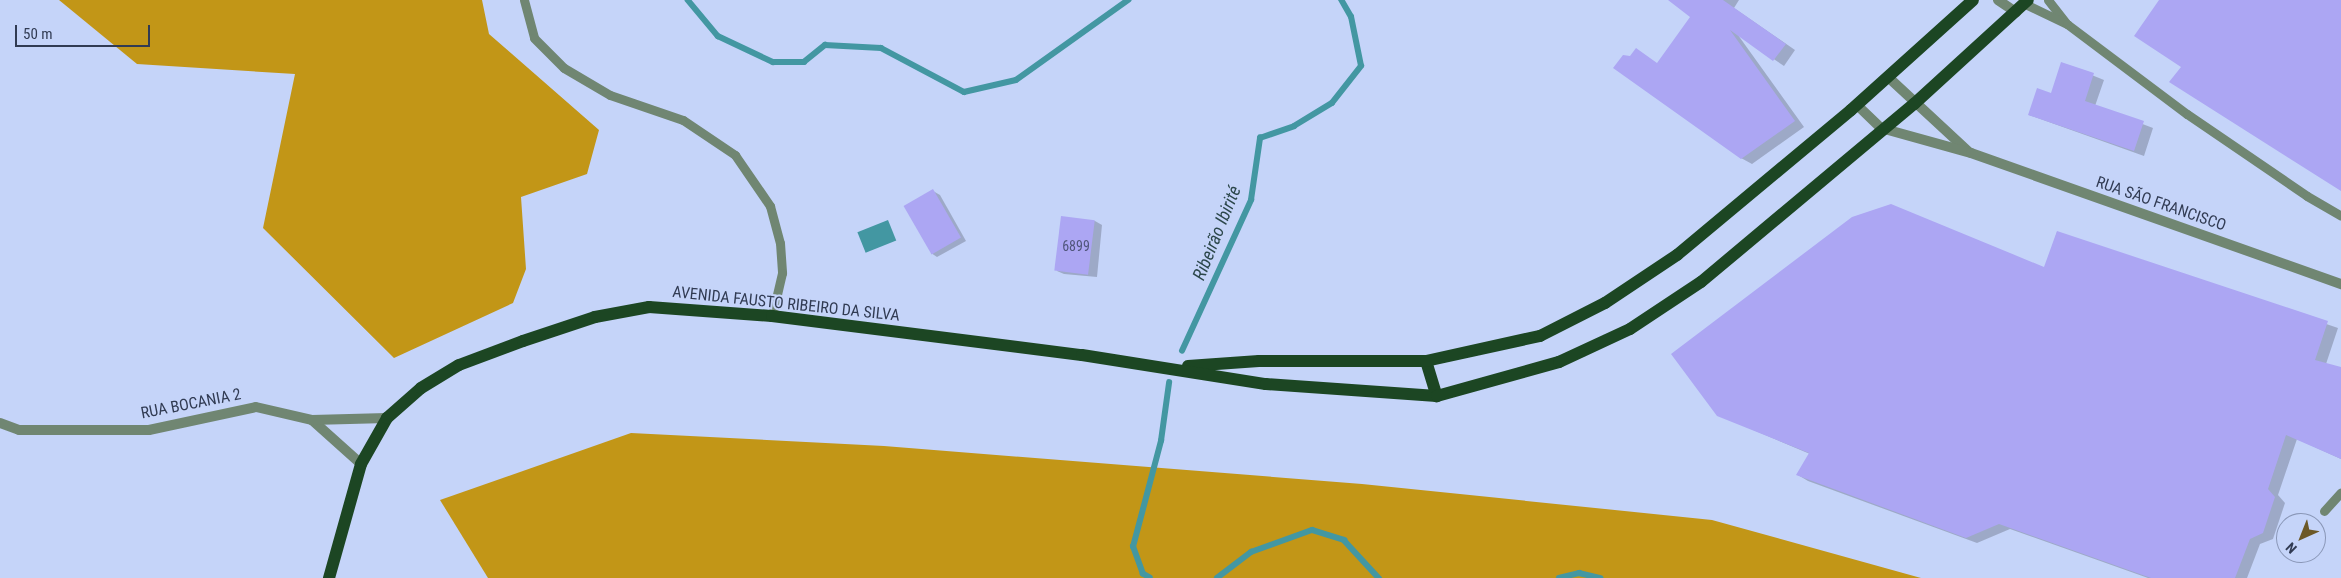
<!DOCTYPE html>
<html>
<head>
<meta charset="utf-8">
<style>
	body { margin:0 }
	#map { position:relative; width:2341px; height:578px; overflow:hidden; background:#c5d4f9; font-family:"Roboto Condensed",sans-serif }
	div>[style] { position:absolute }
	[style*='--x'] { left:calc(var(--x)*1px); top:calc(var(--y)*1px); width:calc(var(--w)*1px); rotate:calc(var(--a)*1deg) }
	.forest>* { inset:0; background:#c29617 }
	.water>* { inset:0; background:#4397a2; transform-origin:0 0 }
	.shadow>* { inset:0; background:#0003 }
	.stream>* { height:5.5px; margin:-2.75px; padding:0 2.75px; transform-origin:2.75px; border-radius:2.75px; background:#4397a2 }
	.building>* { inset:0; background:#aca6f3; transform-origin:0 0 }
	.service>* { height:9px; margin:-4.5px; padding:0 4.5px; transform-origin:4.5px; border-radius:4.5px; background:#708672 }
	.minor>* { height:10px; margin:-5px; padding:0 5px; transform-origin:5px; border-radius:5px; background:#708672 }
	.primary>* { height:12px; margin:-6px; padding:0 6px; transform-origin:6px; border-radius:6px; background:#1c4623 }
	span { translate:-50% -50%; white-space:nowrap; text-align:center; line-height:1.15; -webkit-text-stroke:4px #c5d4f9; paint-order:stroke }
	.number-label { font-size:14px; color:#50567b }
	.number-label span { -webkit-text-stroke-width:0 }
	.street-label { font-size:16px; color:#313b53 }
	.water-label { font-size:18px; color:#2c474b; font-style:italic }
	.north { position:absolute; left:2276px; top:513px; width:50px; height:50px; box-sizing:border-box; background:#c5d4f9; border:1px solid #8a97b7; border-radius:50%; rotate:224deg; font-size:14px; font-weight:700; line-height:20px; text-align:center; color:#313b53 }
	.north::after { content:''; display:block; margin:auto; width:18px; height:22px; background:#6c5827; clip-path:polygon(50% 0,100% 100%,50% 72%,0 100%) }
	.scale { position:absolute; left:15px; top:25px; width:135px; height:22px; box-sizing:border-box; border:2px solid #313b53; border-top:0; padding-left:6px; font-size:15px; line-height:18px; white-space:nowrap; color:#313b53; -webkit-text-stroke:4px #c5d4f9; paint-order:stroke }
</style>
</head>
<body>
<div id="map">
	<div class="forest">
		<i style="clip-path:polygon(59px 0,482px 0,489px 34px,599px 130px,587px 174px,521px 197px,526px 269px,513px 303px,394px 358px,263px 228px,295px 74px,137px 64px)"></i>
		<i style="clip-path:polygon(631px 433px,884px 446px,1362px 484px,1712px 520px,1921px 578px,488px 578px,440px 500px)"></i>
	</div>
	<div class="water">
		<i style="left:888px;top:220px;width:22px;height:33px;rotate:68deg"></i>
	</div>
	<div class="shadow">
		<i style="clip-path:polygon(1670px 0,1739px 0,1734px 8px,1795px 50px,1784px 66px,1738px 35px,1804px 127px,1752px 164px,1741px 158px,1658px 64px,1692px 16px)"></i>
		<i style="clip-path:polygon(2062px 63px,2104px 80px,2095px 106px,2153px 128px,2144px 156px,2029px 115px,2052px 95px)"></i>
		<i style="clip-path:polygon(933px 191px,940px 195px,966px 241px,937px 257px,931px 253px)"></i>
		<i style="clip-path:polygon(1062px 218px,1095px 221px,1102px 225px,1097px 277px,1064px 274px,1057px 271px)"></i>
		<i style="clip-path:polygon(2057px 232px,2338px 328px,2326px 364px,2341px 369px,2341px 459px,2297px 439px,2278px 495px,2285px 503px,2273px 539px,2260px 544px,2247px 578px,2148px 578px,2010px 529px,1977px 543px,1808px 481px,1798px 475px,1810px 454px,1718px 415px,2045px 269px)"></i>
	</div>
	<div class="stream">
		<i style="--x:688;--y:0;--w:47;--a:50.2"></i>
		<i style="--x:718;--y:36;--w:61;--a:25.3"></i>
		<i style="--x:773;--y:62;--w:31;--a:0"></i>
		<i style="--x:804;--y:62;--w:27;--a:-39"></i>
		<i style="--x:825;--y:45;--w:56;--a:3.1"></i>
		<i style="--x:881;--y:48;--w:94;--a:27.9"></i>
		<i style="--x:964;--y:92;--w:53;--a:-13"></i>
		<i style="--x:1016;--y:80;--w:138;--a:-35.5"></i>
		<i style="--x:1182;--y:351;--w:166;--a:-65.4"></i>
		<i style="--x:1251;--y:200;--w:63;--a:-81.7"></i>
		<i style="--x:1260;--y:138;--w:36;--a:-19"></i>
		<i style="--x:1294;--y:126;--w:44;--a:-31.2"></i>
		<i style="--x:1332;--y:103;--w:47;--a:-51.9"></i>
		<i style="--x:1361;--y:66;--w:50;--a:-101.5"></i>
		<i style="--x:1351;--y:17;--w:20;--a:-120"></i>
		<i style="--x:1150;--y:578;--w:8;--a:-150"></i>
		<i style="--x:1143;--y:574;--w:29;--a:-110"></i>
		<i style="--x:1133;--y:547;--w:110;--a:-75.2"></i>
		<i style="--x:1161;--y:441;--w:59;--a:-82.1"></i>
		<i style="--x:1217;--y:578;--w:43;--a:-37.4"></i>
		<i style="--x:1251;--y:552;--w:65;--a:-19.8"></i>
		<i style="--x:1312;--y:530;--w:34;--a:17"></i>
		<i style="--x:1344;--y:540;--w:52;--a:47.4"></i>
		<i style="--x:1559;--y:578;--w:21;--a:-14"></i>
		<i style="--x:1579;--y:573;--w:22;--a:13"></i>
	</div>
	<div class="building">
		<i style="clip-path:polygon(1668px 0,1723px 0,1786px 44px,1773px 61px,1730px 30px,1795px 121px,1741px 159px,1613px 68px,1623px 55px,1630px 56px,1636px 48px,1657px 63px,1690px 17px)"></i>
		<i style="clip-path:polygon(2159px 0,2341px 0,2341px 191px,2169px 82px,2181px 67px,2134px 36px)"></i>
		<i style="clip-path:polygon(2061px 62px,2094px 73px,2085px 101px,2144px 121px,2134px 151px,2028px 115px,2037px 88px,2051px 93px)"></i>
		<i style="left:933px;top:189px;width:56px;height:34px;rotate:60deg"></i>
		<i style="clip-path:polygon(1891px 204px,2044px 267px,2057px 231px,2328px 321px,2315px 360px,2341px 367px,2341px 459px,2286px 435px,2268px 489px,2275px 497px,2263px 533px,2250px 539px,2235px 578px,2151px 578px,1999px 524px,1966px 538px,1796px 475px,1809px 453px,1717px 416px,1671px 354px,1852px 217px)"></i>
		<i style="left:1061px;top:216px;width:34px;height:55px;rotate:7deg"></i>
	</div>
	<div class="service">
		<i style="--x:524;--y:0;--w:39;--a:75"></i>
		<i style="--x:534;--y:38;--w:42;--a:45"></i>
		<i style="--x:564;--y:68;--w:53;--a:30.4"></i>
		<i style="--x:610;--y:95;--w:77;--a:18.9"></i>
		<i style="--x:683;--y:120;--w:63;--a:33.9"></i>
		<i style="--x:735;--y:155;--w:62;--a:55.5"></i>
		<i style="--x:770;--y:206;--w:38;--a:75"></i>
		<i style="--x:780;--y:243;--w:30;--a:86"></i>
		<i style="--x:782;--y:273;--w:44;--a:103.1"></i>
		<i style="--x:2048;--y:0;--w:28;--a:52"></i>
		<i style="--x:2025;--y:4;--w:47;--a:25.5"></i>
		<i style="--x:2067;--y:24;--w:150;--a:36.9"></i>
		<i style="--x:2187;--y:114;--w:145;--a:34.3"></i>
		<i style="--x:2307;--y:196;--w:39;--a:30"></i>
		<i style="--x:2324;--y:511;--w:25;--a:-48"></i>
	</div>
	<div class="minor">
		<i style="--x:1998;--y:0;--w:22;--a:34"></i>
		<i style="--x:1888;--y:77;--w:109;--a:42.8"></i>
		<i style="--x:1857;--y:105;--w:33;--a:44"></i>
		<i style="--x:1881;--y:128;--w:93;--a:15.5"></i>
		<i style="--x:1971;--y:153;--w:393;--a:19.5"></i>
		<i style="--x:312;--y:420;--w:66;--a:41.9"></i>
		<i style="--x:0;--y:423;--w:20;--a:20"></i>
		<i style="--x:19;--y:430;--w:130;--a:0"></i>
		<i style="--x:149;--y:430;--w:109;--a:-12.1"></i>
		<i style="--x:256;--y:407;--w:57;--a:13.1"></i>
		<i style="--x:312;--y:420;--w:75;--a:-1.5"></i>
	</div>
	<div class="primary">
		<i style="--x:1426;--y:361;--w:37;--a:73"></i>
		<i style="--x:1188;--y:366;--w:71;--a:-4"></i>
		<i style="--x:1259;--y:361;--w:167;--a:0"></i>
		<i style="--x:1426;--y:361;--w:117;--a:-12.4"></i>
		<i style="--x:1540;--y:336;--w:73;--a:-26.9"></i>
		<i style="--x:1605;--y:303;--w:87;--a:-33.7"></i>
		<i style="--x:1677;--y:255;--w:226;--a:-39.8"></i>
		<i style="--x:1851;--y:110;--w:164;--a:-42"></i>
		<i style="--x:329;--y:578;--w:118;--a:-74.3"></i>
		<i style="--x:361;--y:464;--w:53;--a:-60.5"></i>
		<i style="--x:387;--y:418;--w:45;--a:-41.4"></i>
		<i style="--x:421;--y:388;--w:44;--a:-31.2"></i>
		<i style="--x:459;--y:365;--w:68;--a:-20.6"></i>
		<i style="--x:523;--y:341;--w:76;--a:-18.4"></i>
		<i style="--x:595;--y:317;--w:55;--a:-10.5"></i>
		<i style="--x:649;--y:307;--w:123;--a:4.2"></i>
		<i style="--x:772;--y:316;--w:312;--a:7.2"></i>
		<i style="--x:1082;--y:355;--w:186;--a:9"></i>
		<i style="--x:1266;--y:384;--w:171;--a:4"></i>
		<i style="--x:1437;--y:396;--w:127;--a:-15.6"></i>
		<i style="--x:1559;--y:362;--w:78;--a:-24.9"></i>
		<i style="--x:1630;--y:329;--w:85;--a:-33.5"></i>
		<i style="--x:1701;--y:282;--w:278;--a:-39.9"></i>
		<i style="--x:1914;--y:104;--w:154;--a:-42.4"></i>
	</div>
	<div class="number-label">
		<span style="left:1076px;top:246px">6899</span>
	</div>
	<div class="street-label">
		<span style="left:2161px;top:204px;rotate:19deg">RUA SÃO FRANCISCO</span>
		<span style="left:786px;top:304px;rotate:6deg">AVENIDA FAUSTO RIBEIRO DA SILVA</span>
		<span style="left:191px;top:404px;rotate:-11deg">RUA BOCANIA 2</span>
	</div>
	<div class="water-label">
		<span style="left:1217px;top:233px;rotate:-68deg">Ribeirão Ibirité</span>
	</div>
	<div class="north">N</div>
	<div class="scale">50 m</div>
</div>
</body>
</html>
